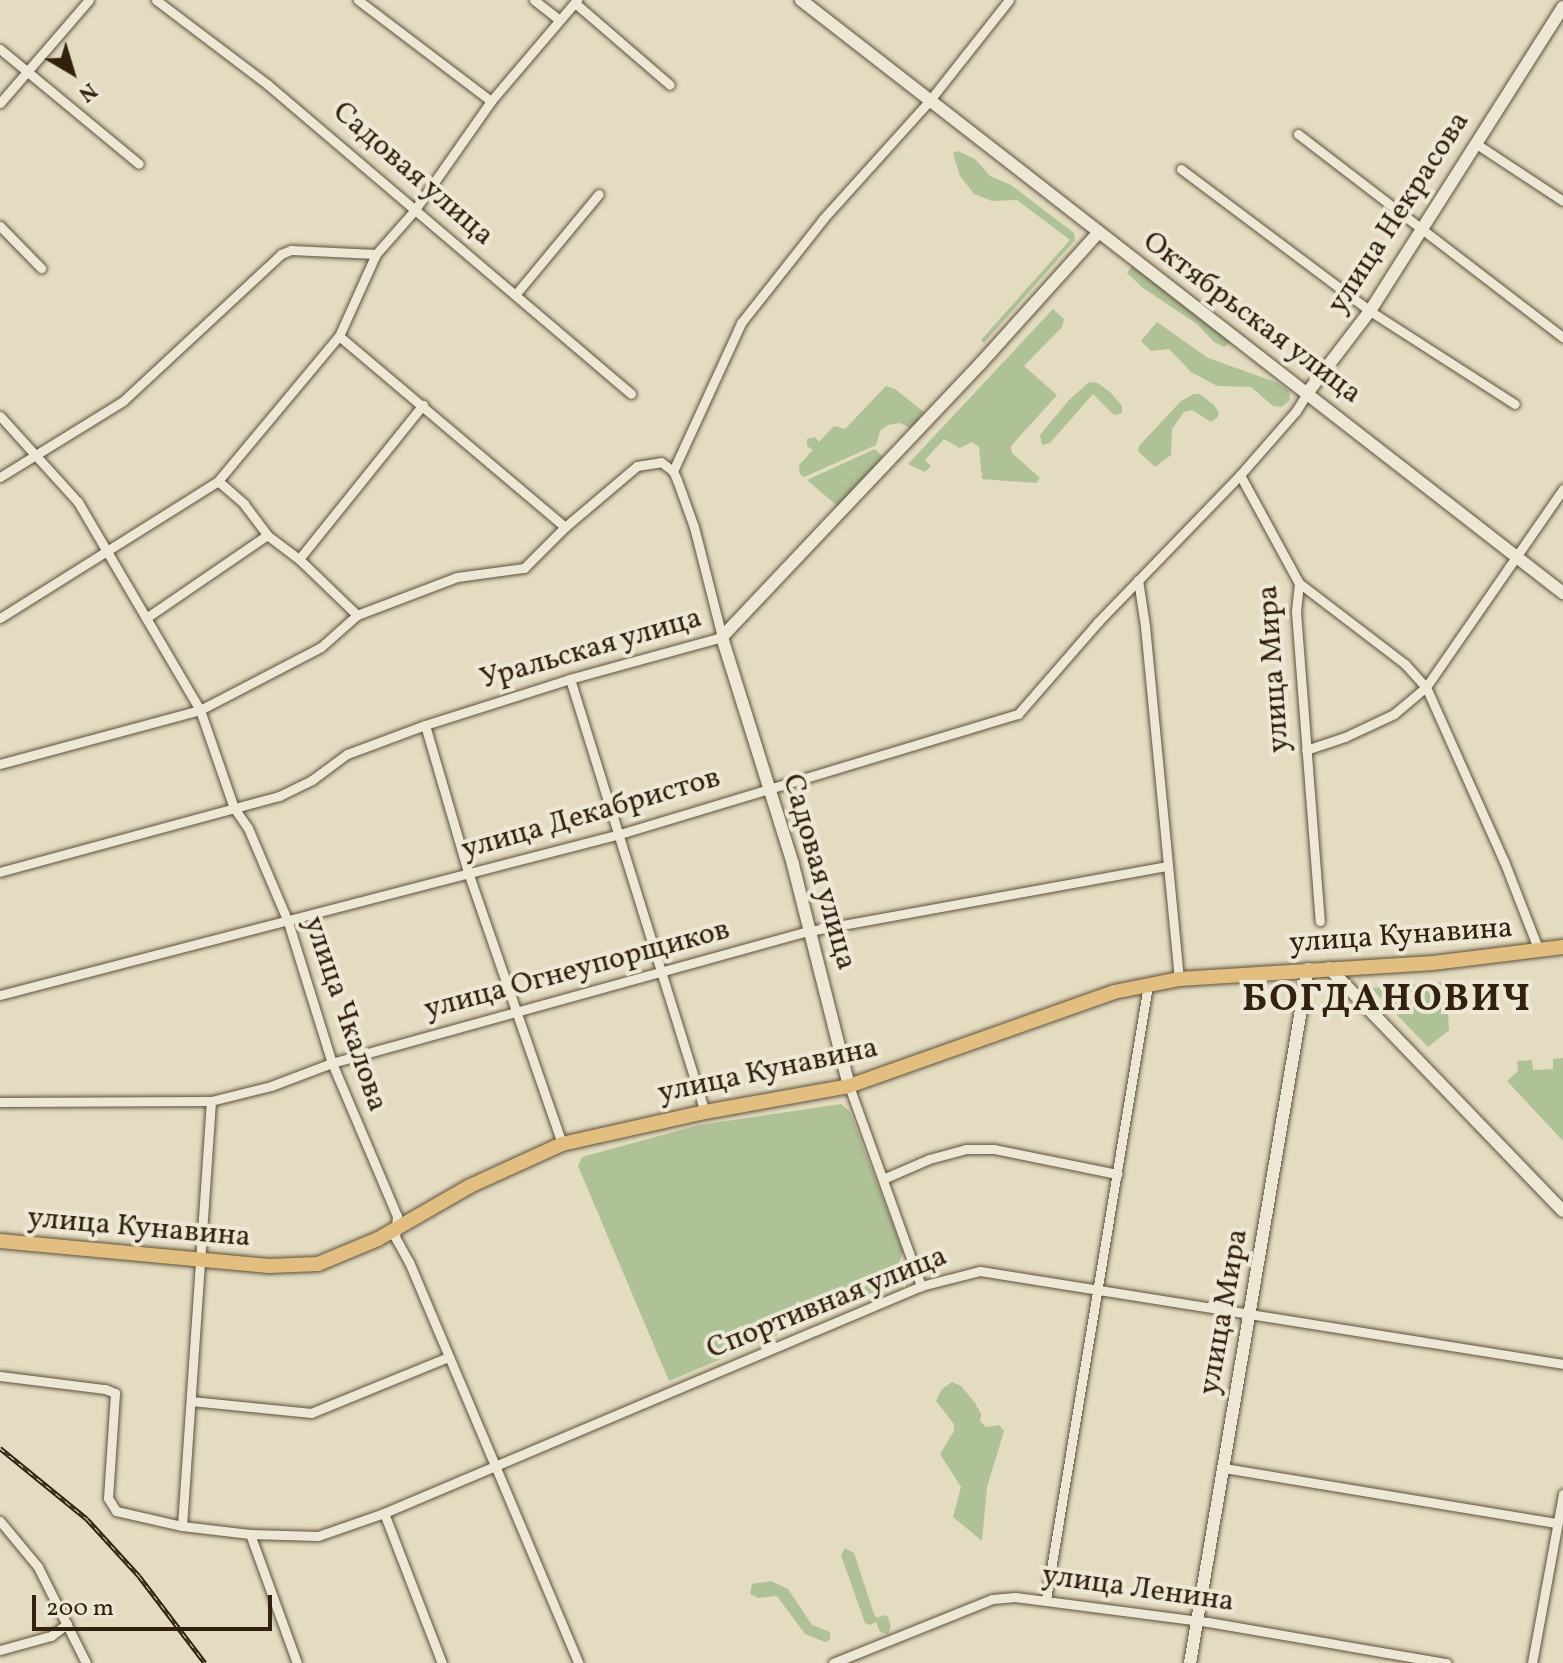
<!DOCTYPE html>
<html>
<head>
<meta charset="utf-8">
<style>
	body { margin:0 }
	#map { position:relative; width:1563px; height:1663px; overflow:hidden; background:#e3dcc0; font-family:Vollkorn,serif }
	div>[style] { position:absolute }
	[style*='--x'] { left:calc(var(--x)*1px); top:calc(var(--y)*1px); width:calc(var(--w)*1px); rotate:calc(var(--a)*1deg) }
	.green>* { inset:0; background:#afc196 }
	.roads { filter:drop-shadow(0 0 2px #5f503b) drop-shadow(0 0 2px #5f503b) }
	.street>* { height:9px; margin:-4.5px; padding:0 4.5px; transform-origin:4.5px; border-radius:4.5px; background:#ede8d6 }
	.secondary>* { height:12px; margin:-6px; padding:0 6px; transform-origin:6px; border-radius:6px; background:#ede8d6 }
	.primary>* { height:14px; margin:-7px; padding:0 7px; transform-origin:7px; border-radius:7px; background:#e2be80 }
	.rail>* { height:5px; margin-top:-2.5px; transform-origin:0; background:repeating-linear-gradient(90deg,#ede8d6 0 6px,#33210f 0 12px); box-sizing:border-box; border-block:2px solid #33210f }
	span { translate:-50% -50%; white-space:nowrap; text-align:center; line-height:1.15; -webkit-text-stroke:8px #ede8d6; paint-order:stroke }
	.street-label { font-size:30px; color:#33210f }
	.district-label { font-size:38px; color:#33210f; font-weight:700; letter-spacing:2px }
	.north { position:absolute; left:32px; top:32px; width:80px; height:80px; -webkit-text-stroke:6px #ede8d6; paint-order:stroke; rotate:142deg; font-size:22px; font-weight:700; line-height:32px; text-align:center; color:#33210f }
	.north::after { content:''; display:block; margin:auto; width:28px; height:36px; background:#33210f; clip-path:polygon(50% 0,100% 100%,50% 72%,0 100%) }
	.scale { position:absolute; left:32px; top:1595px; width:240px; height:36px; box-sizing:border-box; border:4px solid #33210f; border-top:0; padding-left:10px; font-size:24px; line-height:28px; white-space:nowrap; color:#33210f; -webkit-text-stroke:6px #ede8d6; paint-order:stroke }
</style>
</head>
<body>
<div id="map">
	<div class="green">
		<i style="clip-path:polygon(958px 151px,975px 159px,990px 176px,1011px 185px,1074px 233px,1075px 240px,984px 343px,981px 340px,1070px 240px,1017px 200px,992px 201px,974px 194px,960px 176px,953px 153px)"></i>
		<i style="clip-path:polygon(1133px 265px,1230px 339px,1229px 344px,1224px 347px,1214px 342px,1197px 324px,1143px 288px,1127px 273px)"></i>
		<i style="clip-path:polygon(1053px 309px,1064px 319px,1062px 327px,1024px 366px,1057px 395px,1011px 446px,1012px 453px,1040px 478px,1036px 483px,982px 479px,979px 447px,972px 442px,960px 448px,944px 439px,925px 460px,931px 466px,925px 472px,908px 464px)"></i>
		<i style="clip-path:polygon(1157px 322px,1208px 358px,1278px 383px,1289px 391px,1290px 400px,1282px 407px,1273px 406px,1251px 387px,1217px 386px,1191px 372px,1169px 349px,1151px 351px,1141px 341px)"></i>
		<i style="clip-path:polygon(1089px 382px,1098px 383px,1111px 393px,1122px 406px,1122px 413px,1114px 415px,1093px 394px,1050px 443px,1042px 445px,1040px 435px,1069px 400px)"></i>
		<i style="clip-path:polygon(886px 386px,895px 389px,924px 412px,912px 429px,900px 423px,888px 425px,880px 431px,876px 445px,804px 477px,800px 474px,799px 465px,813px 450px,807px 446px,807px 439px,815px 437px,819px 442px,834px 426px,845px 429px)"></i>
		<i style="clip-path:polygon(1194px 394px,1200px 394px,1214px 405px,1219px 413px,1217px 418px,1211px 422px,1192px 410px,1184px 412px,1172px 429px,1171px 455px,1155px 467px,1138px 451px,1139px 446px,1181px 401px)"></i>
		<i style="clip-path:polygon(875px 449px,886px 460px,841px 509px,807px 480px)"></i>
		<i style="clip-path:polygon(1446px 982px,1449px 1030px,1428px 1047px,1371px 988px)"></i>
		<i style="clip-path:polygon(1563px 1058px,1563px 1141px,1507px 1081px,1518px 1071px,1517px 1061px,1532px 1060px,1533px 1070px,1553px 1069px,1553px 1059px)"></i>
		<i style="clip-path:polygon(841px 1104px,850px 1112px,903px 1252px,891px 1287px,669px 1381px,578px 1166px,582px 1157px,699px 1125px)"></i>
		<i style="clip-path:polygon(952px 1382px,961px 1386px,975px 1403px,981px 1414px,980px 1421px,986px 1427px,999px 1425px,1004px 1431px,987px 1487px,982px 1541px,953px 1517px,961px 1487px,940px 1454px,954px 1431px,954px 1424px,936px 1401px,942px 1389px)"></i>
		<i style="clip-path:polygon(845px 1548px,854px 1553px,874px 1614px,877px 1618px,883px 1615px,888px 1617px,891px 1627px,888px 1634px,880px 1632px,876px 1622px,870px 1625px,865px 1623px,841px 1555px)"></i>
		<i style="clip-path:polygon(771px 1581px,788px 1589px,812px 1625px,830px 1632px,830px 1640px,825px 1642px,805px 1634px,777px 1596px,758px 1598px,750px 1594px,752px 1584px)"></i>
	</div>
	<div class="roads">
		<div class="street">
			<i style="--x:156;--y:0;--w:139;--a:37.1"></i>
			<i style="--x:267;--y:84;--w:478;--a:40.4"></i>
			<i style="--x:358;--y:0;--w:167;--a:37.2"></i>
			<i style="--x:534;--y:0;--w:31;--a:38"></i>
			<i style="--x:575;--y:3;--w:125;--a:40.8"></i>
			<i style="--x:0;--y:49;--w:180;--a:39.6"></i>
			<i style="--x:0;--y:103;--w:136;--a:-49.2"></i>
			<i style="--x:1298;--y:134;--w:334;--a:37.5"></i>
			<i style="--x:1475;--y:143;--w:105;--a:33.4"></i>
			<i style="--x:1181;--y:169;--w:236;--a:36.9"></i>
			<i style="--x:1370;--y:311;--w:172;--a:32.7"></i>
			<i style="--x:0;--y:226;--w:59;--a:45.7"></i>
			<i style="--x:515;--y:295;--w:131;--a:-50.3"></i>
			<i style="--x:339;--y:336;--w:296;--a:40.2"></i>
			<i style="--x:0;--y:416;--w:116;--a:47.8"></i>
			<i style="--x:78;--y:502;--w:241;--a:59.6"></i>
			<i style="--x:200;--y:710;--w:104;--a:70.9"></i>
			<i style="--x:234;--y:808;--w:24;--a:55"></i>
			<i style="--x:248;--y:828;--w:102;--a:66.9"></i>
			<i style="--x:288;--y:922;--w:148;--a:72.7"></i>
			<i style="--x:332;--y:1063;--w:166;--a:67"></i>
			<i style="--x:397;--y:1216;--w:21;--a:95"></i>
			<i style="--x:395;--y:1237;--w:29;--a:61"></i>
			<i style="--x:409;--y:1262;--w:435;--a:67.1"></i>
			<i style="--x:673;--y:471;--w:163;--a:-65.3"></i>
			<i style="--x:741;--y:323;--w:132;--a:-51.7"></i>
			<i style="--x:823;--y:219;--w:160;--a:-48"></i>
			<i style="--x:930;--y:100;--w:127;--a:-51.7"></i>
			<i style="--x:1240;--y:475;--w:123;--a:61.4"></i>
			<i style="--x:1299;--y:583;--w:29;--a:96"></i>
			<i style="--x:1296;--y:612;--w:310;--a:85.6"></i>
			<i style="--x:0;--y:477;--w:145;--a:-31.7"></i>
			<i style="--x:123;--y:401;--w:216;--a:-42.9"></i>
			<i style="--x:281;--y:254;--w:11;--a:-22"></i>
			<i style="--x:291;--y:250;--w:85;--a:2.7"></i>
			<i style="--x:218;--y:481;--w:35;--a:41"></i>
			<i style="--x:244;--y:504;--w:39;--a:53"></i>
			<i style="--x:267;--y:535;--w:40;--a:37"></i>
			<i style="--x:299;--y:559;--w:81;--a:44"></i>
			<i style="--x:299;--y:559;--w:198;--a:-51.2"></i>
			<i style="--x:1138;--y:580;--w:47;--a:81.3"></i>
			<i style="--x:1145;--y:626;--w:355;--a:84.5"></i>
			<i style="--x:1299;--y:583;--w:133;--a:37.4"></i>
			<i style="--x:1405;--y:664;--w:31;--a:48"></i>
			<i style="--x:1426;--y:687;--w:191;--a:65.9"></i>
			<i style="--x:1504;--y:861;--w:97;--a:68.7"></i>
			<i style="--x:0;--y:618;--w:257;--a:-32.1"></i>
			<i style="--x:218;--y:481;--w:189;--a:-50.2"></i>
			<i style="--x:339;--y:336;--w:90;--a:-65.7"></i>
			<i style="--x:376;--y:254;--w:57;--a:-48.5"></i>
			<i style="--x:414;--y:211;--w:134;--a:-55"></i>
			<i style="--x:491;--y:101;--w:133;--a:-49.6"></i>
			<i style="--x:146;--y:618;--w:147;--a:-34.4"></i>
			<i style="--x:570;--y:679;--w:454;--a:72.7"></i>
			<i style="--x:425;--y:725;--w:156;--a:73.7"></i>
			<i style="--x:469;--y:875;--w:285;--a:70.9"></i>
			<i style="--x:1306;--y:750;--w:41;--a:-18.4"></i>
			<i style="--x:1345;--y:737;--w:54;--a:-25.1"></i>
			<i style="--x:1394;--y:714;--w:42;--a:-40.2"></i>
			<i style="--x:1426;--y:687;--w:241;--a:-55.3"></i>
			<i style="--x:0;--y:764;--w:207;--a:-15.1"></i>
			<i style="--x:200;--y:710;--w:136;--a:-27.5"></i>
			<i style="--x:321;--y:647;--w:48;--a:-41.6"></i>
			<i style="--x:357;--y:615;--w:107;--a:-20.8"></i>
			<i style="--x:457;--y:577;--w:68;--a:-7.7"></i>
			<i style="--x:524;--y:568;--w:58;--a:-45"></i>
			<i style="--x:565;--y:527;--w:94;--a:-40.3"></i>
			<i style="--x:637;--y:466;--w:24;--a:-9"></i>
			<i style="--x:661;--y:462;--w:15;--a:37"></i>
			<i style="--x:673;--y:471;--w:10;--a:66"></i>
			<i style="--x:677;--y:480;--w:50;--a:70.1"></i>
			<i style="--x:694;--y:527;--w:114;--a:75.7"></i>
			<i style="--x:722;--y:637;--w:158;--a:164.6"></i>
			<i style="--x:570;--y:679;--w:152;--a:162.4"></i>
			<i style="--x:425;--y:725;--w:83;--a:159.6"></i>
			<i style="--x:347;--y:754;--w:44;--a:143.4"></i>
			<i style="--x:312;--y:780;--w:37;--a:154"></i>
			<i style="--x:279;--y:796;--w:289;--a:164.8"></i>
			<i style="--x:0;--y:995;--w:641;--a:-14.56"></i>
			<i style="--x:620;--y:834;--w:416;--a:-16.8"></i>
			<i style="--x:1018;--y:714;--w:122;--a:-49"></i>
			<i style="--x:1098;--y:622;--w:204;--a:-46"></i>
			<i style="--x:1240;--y:475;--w:85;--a:-48.8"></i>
			<i style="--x:1296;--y:411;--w:22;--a:-58"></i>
			<i style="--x:849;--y:1086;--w:213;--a:70.2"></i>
			<i style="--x:0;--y:1102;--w:211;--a:-0.3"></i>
			<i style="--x:211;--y:1101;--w:62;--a:-14"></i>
			<i style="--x:271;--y:1086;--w:65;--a:-20.7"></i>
			<i style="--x:332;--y:1063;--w:495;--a:-15.5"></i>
			<i style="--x:809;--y:931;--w:364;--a:-10.3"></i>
			<i style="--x:883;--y:1179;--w:50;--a:-23.5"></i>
			<i style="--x:929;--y:1159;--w:38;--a:-15"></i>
			<i style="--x:966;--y:1149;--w:28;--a:0"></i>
			<i style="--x:994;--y:1149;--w:126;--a:11.5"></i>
			<i style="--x:0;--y:1376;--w:106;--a:7.1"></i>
			<i style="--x:105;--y:1389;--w:11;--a:22"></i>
			<i style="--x:115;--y:1393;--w:105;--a:93.8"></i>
			<i style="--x:108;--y:1498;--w:15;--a:58"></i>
			<i style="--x:116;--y:1511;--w:68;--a:12.8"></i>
			<i style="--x:182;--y:1526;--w:68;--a:6.7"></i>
			<i style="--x:250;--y:1534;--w:68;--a:1.7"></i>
			<i style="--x:318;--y:1536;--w:70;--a:-19.2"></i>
			<i style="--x:384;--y:1513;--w:583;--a:-22.91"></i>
			<i style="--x:921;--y:1286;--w:61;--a:-14.3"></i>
			<i style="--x:980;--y:1271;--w:590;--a:9.06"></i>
			<i style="--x:191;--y:1401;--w:121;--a:5.7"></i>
			<i style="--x:311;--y:1413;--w:148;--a:-22.2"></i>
			<i style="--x:1224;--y:1468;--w:338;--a:9.4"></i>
			<i style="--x:384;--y:1513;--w:161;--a:68.9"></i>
			<i style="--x:0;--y:1521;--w:60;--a:50.4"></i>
			<i style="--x:38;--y:1567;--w:107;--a:63.4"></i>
			<i style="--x:182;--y:1526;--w:426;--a:-86.1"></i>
			<i style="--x:250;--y:1534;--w:137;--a:70"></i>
			<i style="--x:1046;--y:1599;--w:622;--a:-80.57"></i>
			<i style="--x:0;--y:1650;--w:53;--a:-15.4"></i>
			<i style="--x:51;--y:1636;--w:20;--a:-37"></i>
			<i style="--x:833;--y:1663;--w:171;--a:-21.9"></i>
			<i style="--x:992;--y:1599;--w:23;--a:-5"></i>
			<i style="--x:1015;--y:1597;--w:195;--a:7.4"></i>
			<i style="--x:1208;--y:1622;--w:242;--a:9.8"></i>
			<i style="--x:1532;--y:1663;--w:172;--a:-79.6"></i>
		</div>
		<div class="secondary">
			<i style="--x:801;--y:0;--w:966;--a:37.89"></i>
			<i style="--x:1308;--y:392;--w:102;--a:-52.6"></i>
			<i style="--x:1370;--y:311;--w:360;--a:-57.6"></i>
			<i style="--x:1329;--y:968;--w:337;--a:46.1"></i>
			<i style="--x:849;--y:1086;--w:229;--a:-104.2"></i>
			<i style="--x:793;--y:864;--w:238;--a:-107.4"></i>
			<i style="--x:722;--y:637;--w:377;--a:-46.6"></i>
			<i style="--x:981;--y:363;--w:175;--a:-48"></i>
			<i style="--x:1190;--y:1663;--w:704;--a:-80.35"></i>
		</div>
		<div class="primary">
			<i style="--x:0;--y:1241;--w:270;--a:5.3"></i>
			<i style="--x:269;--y:1266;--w:49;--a:-2.3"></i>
			<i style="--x:318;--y:1264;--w:65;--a:-22.6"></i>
			<i style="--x:378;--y:1239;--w:106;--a:-29.9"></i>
			<i style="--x:470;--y:1186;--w:101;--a:-24.5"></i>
			<i style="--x:562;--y:1144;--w:147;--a:-12.6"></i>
			<i style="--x:705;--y:1112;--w:146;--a:-10.2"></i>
			<i style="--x:849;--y:1086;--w:281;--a:-19.5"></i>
			<i style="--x:1114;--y:992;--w:66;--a:-11.3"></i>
			<i style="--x:1179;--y:979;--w:255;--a:-3.6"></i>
			<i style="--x:1433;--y:963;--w:131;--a:-7"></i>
		</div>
	</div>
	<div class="rail">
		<i style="--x:0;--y:1448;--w:112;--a:39.2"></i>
		<i style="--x:87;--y:1519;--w:77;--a:47.6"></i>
		<i style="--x:139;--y:1576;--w:109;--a:52.8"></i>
	</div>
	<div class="street-label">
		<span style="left:413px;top:174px;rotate:41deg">Садовая улица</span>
		<span style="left:1399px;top:213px;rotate:-57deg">улица Некрасова</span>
		<span style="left:1252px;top:318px;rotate:37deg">Октябрьская улица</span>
		<span style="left:591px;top:649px;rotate:-16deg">Уральская улица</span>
		<span style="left:1274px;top:669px;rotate:-94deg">улица Мира</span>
		<span style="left:591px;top:814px;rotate:-16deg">улица Декабристов</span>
		<span style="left:819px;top:872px;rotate:74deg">Садовая улица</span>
		<span style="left:1401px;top:936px;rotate:-4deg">улица Кунавина</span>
		<span style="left:577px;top:970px;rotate:-15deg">улица Огнеупорщиков</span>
		<span style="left:345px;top:1014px;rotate:71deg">улица Чкалова</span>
		<span style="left:768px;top:1071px;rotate:-12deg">улица Кунавина</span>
		<span style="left:139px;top:1228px;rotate:5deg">улица Кунавина</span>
		<span style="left:827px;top:1303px;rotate:-22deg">Спортивная улица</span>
		<span style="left:1224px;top:1312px;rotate:-80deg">улица Мира</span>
		<span style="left:1138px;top:1589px;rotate:8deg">улица Ленина</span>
	</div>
	<div class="district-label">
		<span style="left:1387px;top:1001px">БОГДАНОВИЧ</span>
	</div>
	<div class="north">N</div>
	<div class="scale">200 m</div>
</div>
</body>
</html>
